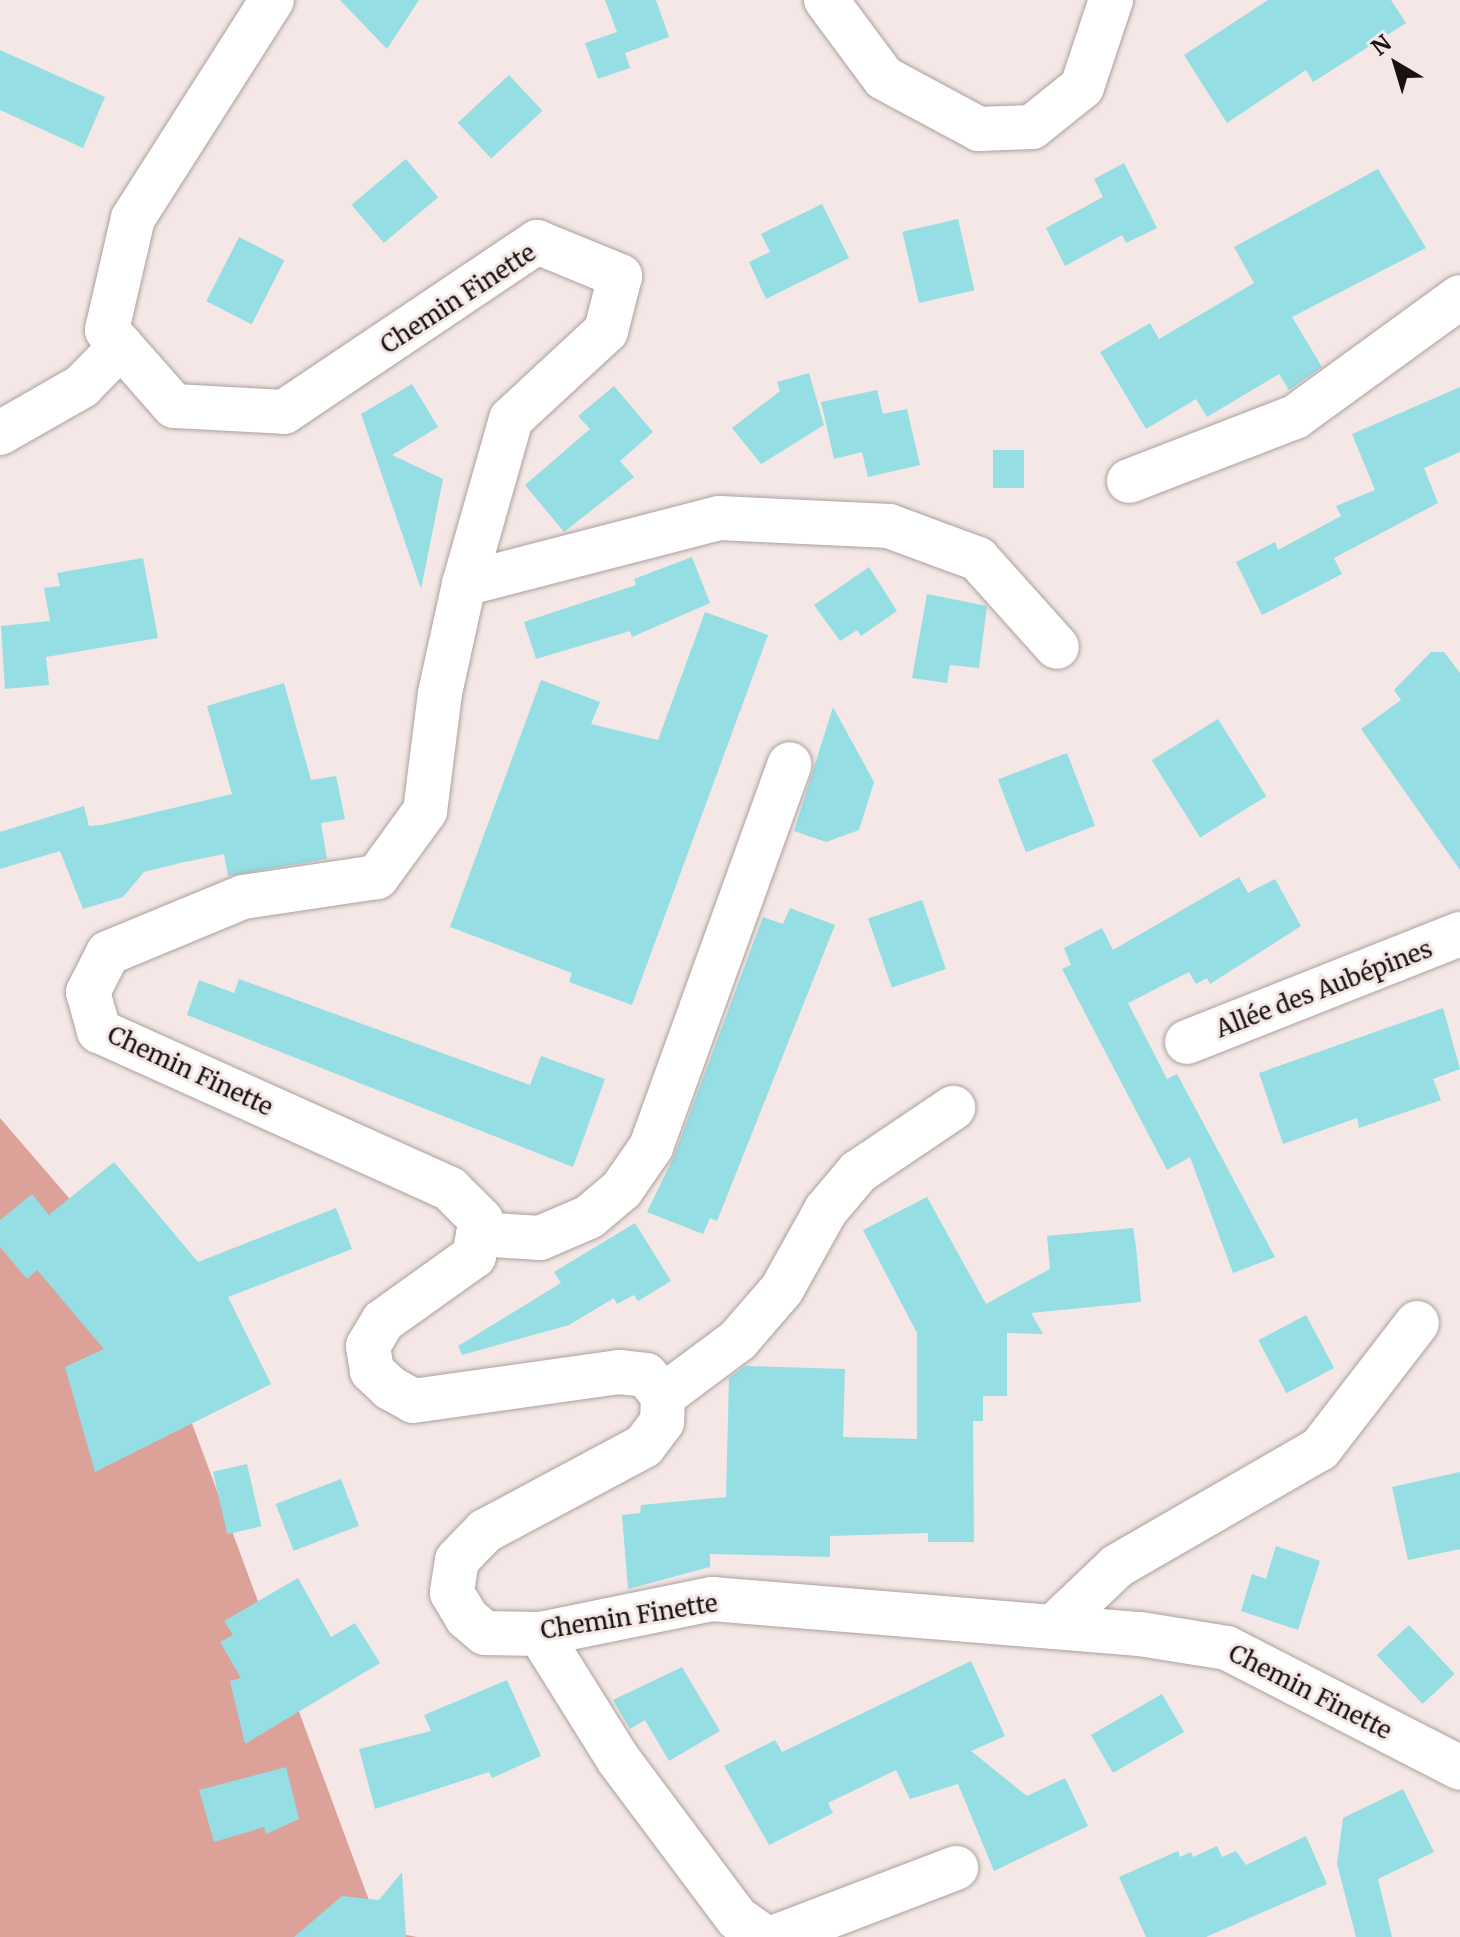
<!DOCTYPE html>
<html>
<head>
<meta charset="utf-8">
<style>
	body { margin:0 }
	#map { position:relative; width:1460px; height:1937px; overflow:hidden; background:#f4e7e5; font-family:Merriweather,serif }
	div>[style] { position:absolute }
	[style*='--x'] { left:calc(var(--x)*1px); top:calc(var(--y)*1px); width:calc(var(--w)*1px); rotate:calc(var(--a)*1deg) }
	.forest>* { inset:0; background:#dca198 }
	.building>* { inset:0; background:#95dee4; transform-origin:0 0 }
	.roads { filter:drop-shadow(0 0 2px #aca09e) drop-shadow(0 0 2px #aca09e) }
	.minor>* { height:44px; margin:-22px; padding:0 22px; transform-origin:22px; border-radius:22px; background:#fff }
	span { translate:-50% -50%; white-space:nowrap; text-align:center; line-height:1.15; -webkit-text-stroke:6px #f4e7e5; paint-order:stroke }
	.street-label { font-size:24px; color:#181312 }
	.north { position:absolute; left:1356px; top:24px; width:80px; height:80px; -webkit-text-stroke:6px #f4e7e5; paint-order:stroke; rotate:322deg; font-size:22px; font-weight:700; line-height:32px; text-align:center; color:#181312 }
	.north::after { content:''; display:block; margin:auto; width:28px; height:36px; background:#181312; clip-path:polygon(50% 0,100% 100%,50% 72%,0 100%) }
</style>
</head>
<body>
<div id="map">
	<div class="forest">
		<i style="clip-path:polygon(0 1118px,138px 1278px,380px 1930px,417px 1937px,0 1937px)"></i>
	</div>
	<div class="building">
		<i style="clip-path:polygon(340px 0,419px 0,387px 49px)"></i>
		<i style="clip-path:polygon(605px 0,656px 0,669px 37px,625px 53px,630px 68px,598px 79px,585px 43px,617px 32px)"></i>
		<i style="clip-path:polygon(1268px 0,1391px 0,1406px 23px,1313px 82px,1306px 70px,1227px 123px,1184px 55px)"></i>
		<i style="clip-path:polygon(0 50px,105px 97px,83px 148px,0 110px)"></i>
		<i style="left:509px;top:75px;width:49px;height:70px;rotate:47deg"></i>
		<i style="left:406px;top:159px;width:50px;height:71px;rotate:50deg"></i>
		<i style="clip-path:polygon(1124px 163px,1157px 228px,1126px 243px,1122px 235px,1065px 266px,1046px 228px,1103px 197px,1094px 179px)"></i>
		<i style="clip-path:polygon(1378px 169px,1426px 248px,1292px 317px,1322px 367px,1289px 390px,1279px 374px,1207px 417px,1196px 399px,1146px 429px,1100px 352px,1150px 323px,1159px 339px,1254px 283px,1234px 247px)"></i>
		<i style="clip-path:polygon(822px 204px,849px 258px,766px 299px,749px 262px,770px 252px,761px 234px)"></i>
		<i style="left:958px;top:219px;width:73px;height:57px;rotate:77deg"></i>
		<i style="left:239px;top:237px;width:51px;height:72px;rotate:27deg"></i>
		<i style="clip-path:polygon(809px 373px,824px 425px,761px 464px,732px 428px,780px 391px,777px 382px)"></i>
		<i style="clip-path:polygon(412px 384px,438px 427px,392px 455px,443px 479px,421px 589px,361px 414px)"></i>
		<i style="clip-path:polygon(614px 386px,653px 432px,620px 461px,634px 477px,564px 532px,525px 485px,590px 429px,578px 416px)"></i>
		<i style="clip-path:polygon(1460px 387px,1460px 452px,1424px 468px,1438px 503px,1334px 558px,1342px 574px,1262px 615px,1236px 562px,1275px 542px,1278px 550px,1341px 516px,1336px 506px,1375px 490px,1352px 434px)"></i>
		<i style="clip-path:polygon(877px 390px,883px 414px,907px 409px,920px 465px,868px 477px,862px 452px,834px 459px,821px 402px)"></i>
		<i style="left:993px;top:450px;width:31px;height:38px"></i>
		<i style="clip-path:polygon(692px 557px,710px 603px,632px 637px,630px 631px,536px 659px,524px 622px,636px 585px,634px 579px)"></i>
		<i style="clip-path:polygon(143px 558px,158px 638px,46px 657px,49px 685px,5px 689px,1px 626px,50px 621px,44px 588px,60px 586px,57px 573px)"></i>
		<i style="clip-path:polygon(869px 567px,897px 611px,861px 636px,857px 630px,840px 641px,814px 605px)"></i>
		<i style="clip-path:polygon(927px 594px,987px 606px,979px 668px,950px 665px,947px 683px,912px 678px)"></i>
		<i style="clip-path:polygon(705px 612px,768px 635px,632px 1005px,569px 982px,572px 973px,450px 927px,541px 680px,600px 702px,591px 724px,658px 740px)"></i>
		<i style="clip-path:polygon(1431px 652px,1444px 652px,1460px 673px,1460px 870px,1361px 729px,1401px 700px,1394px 690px)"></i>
		<i style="clip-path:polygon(284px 683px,311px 780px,336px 776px,345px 819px,321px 823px,327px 859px,228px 876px,224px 854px,180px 863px,144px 872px,123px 897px,83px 909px,60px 851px,0 869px,0 832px,84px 806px,89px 826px,102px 825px,232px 794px,207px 706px)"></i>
		<i style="clip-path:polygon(833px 707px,874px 782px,859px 830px,826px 842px,794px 831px)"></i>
		<i style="left:1218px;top:719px;width:91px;height:78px;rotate:58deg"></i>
		<i style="left:1067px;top:753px;width:78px;height:74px;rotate:69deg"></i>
		<i style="clip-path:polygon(1239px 877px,1248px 893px,1275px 879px,1301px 926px,1210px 984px,1207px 978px,1196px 984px,1189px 972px,1128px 1003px,1167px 1079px,1177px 1074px,1275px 1257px,1233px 1273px,1190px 1157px,1167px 1170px,1062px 969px,1071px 965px,1064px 948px,1102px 928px,1113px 950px)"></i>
		<i style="left:922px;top:900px;width:73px;height:57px;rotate:71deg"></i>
		<i style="clip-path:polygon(790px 908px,835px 925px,717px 1221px,710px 1218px,703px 1234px,647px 1212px,674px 1156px,763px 917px,783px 924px)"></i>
		<i style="clip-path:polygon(239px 979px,530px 1085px,541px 1056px,605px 1079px,573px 1167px,187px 1015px,199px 980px,234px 993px)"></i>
		<i style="clip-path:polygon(1443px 1008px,1460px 1069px,1433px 1079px,1441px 1100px,1359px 1128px,1357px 1118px,1283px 1144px,1259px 1073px)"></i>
		<i style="clip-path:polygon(114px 1162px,198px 1262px,336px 1208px,352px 1249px,228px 1297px,271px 1384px,95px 1472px,65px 1367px,104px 1349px,37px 1270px,27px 1279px,0 1247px,0 1220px,32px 1194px,49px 1215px)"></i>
		<i style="clip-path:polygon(927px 1197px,986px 1304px,1050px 1269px,1047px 1236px,1133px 1228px,1136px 1246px,1141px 1302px,1031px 1313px,1043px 1334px,1007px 1333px,1007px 1396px,983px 1396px,983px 1421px,973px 1421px,974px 1542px,928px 1542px,928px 1533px,830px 1536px,830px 1557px,710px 1554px,710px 1567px,628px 1589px,622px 1515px,640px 1513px,641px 1505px,726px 1497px,729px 1378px,745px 1366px,845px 1369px,843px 1437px,917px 1439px,917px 1333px,863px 1230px)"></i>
		<i style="clip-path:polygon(635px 1223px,671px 1281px,638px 1301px,634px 1295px,617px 1304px,614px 1298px,569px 1325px,462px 1355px,458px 1346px,561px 1283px,554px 1272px)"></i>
		<i style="left:1306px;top:1315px;width:60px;height:54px;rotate:62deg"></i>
		<i style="left:247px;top:1464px;width:64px;height:35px;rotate:77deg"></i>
		<i style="clip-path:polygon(1460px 1472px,1460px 1549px,1408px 1560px,1392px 1487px)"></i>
		<i style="left:341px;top:1479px;width:50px;height:70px;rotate:69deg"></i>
		<i style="clip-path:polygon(1276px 1546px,1320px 1561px,1298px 1630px,1241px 1611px,1252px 1574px,1266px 1579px)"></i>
		<i style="clip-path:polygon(298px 1578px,331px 1637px,355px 1623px,380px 1663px,245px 1744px,230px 1681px,241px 1678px,220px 1642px,233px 1635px,224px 1621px)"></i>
		<i style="left:1409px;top:1625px;width:67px;height:44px;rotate:47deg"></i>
		<i style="clip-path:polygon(971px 1661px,1005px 1736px,971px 1751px,1027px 1796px,1065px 1778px,1088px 1826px,994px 1871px,958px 1784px,910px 1799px,896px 1770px,828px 1803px,833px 1813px,769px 1845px,724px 1766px,775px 1740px,782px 1752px)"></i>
		<i style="clip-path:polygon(682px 1667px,720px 1731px,669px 1761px,645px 1720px,630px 1729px,613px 1700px)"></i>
		<i style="clip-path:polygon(507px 1680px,541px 1756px,492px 1778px,489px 1772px,375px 1809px,359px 1749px,431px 1731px,424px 1715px)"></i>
		<i style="left:1162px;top:1694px;width:44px;height:82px;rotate:60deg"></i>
		<i style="clip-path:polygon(286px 1767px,299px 1819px,266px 1834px,264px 1827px,214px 1842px,199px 1790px)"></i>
		<i style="clip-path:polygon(1403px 1789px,1434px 1852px,1378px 1879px,1392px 1937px,1356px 1937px,1337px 1864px,1343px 1818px)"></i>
		<i style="clip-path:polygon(1306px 1836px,1327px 1884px,1206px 1937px,1146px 1937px,1119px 1877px,1178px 1851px,1180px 1857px,1191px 1852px,1193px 1857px,1217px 1846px,1222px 1857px,1236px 1851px,1246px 1865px)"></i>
		<i style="clip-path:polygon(402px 1872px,406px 1937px,294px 1937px,342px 1896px,379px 1900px)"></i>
	</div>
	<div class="roads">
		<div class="minor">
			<i style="--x:272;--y:0;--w:259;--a:122.5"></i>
			<i style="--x:133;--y:218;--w:115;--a:103.1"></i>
			<i style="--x:107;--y:330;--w:101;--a:48.6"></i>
			<i style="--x:174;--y:406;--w:110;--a:3.1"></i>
			<i style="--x:284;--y:412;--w:305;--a:-33.9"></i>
			<i style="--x:537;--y:242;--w:90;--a:22.3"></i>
			<i style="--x:620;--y:276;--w:57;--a:104.3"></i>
			<i style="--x:606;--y:331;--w:129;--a:137.2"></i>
			<i style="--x:511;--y:419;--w:172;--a:105.9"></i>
			<i style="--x:464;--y:584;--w:112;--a:102.4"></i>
			<i style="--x:440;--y:693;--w:119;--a:97.2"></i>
			<i style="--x:425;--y:811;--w:82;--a:126"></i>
			<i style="--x:377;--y:877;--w:135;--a:171.5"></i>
			<i style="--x:243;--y:897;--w:146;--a:157.5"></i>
			<i style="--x:108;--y:953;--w:44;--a:117.1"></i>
			<i style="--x:88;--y:992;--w:41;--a:74.2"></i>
			<i style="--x:99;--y:1031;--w:385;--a:24.2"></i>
			<i style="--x:450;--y:1189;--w:44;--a:45"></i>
			<i style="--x:481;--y:1220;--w:37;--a:101"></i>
			<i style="--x:474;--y:1256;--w:112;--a:144.5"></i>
			<i style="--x:383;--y:1321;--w:29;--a:121"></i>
			<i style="--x:368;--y:1346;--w:25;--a:81"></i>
			<i style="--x:372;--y:1371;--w:25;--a:43"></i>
			<i style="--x:390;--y:1388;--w:26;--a:29"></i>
			<i style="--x:413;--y:1401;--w:208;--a:-8"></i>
			<i style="--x:619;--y:1372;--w:27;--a:6"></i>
			<i style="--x:646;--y:1375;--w:27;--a:51"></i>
			<i style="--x:663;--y:1396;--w:26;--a:92"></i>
			<i style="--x:662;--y:1422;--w:30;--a:127"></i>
			<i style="--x:644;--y:1446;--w:180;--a:151.9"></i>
			<i style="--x:485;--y:1531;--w:40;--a:134"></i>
			<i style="--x:457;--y:1560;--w:33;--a:99"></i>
			<i style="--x:452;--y:1593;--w:29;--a:59"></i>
			<i style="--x:467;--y:1618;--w:23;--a:40"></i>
			<i style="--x:485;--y:1633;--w:55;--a:1"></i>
			<i style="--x:540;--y:1634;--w:176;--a:-11.5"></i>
			<i style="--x:712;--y:1599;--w:429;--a:4.7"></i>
			<i style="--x:1140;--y:1634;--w:88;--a:9.1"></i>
			<i style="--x:1227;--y:1648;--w:262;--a:27.2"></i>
			<i style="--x:826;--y:0;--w:97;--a:53.4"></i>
			<i style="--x:884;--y:78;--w:108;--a:28.2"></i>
			<i style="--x:979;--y:129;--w:53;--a:-2.2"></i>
			<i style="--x:1032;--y:127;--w:64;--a:-38.7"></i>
			<i style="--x:1082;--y:87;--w:92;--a:-71.6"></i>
			<i style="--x:0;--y:433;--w:95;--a:-29.8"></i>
			<i style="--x:82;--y:386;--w:56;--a:-45.7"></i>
			<i style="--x:1129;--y:481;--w:178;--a:-21.1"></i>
			<i style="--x:1295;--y:417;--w:204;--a:-36"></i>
			<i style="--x:464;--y:584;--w:263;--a:-14.5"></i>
			<i style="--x:719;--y:518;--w:170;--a:2.7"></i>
			<i style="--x:889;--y:526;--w:95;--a:20.3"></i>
			<i style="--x:978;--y:559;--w:118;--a:48.1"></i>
			<i style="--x:1187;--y:1042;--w:294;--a:-21.6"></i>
			<i style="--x:478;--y:1234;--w:62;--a:3.7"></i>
			<i style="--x:540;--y:1238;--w:53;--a:-23.2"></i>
			<i style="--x:589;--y:1217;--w:43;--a:-40.3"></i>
			<i style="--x:622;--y:1189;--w:51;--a:-55.4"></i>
			<i style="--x:651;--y:1147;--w:407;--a:-70.1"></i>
			<i style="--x:663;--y:1396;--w:94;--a:-36.7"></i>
			<i style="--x:738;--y:1340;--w:67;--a:-49.2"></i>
			<i style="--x:782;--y:1289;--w:90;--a:-60.9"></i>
			<i style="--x:826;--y:1210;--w:50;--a:-49.9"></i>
			<i style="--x:858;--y:1172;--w:115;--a:-34"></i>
			<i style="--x:1053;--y:1627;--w:88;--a:-43.6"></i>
			<i style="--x:1117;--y:1566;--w:234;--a:-30"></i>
			<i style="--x:1320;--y:1449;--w:159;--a:-52.4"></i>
			<i style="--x:540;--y:1634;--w:147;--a:58"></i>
			<i style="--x:618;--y:1759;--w:199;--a:53.2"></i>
			<i style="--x:737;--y:1918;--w:33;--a:35"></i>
			<i style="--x:775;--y:1937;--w:194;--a:-20.9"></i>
		</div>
	</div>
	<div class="street-label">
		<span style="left:458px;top:299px;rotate:-33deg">Chemin Finette</span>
		<span style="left:1324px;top:989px;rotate:-21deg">Allée des Aubépines</span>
		<span style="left:190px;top:1071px;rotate:25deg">Chemin Finette</span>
		<span style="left:629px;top:1617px;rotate:-9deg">Chemin Finette</span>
		<span style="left:1310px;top:1692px;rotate:27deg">Chemin Finette</span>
	</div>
	<div class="north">N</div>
</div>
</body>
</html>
